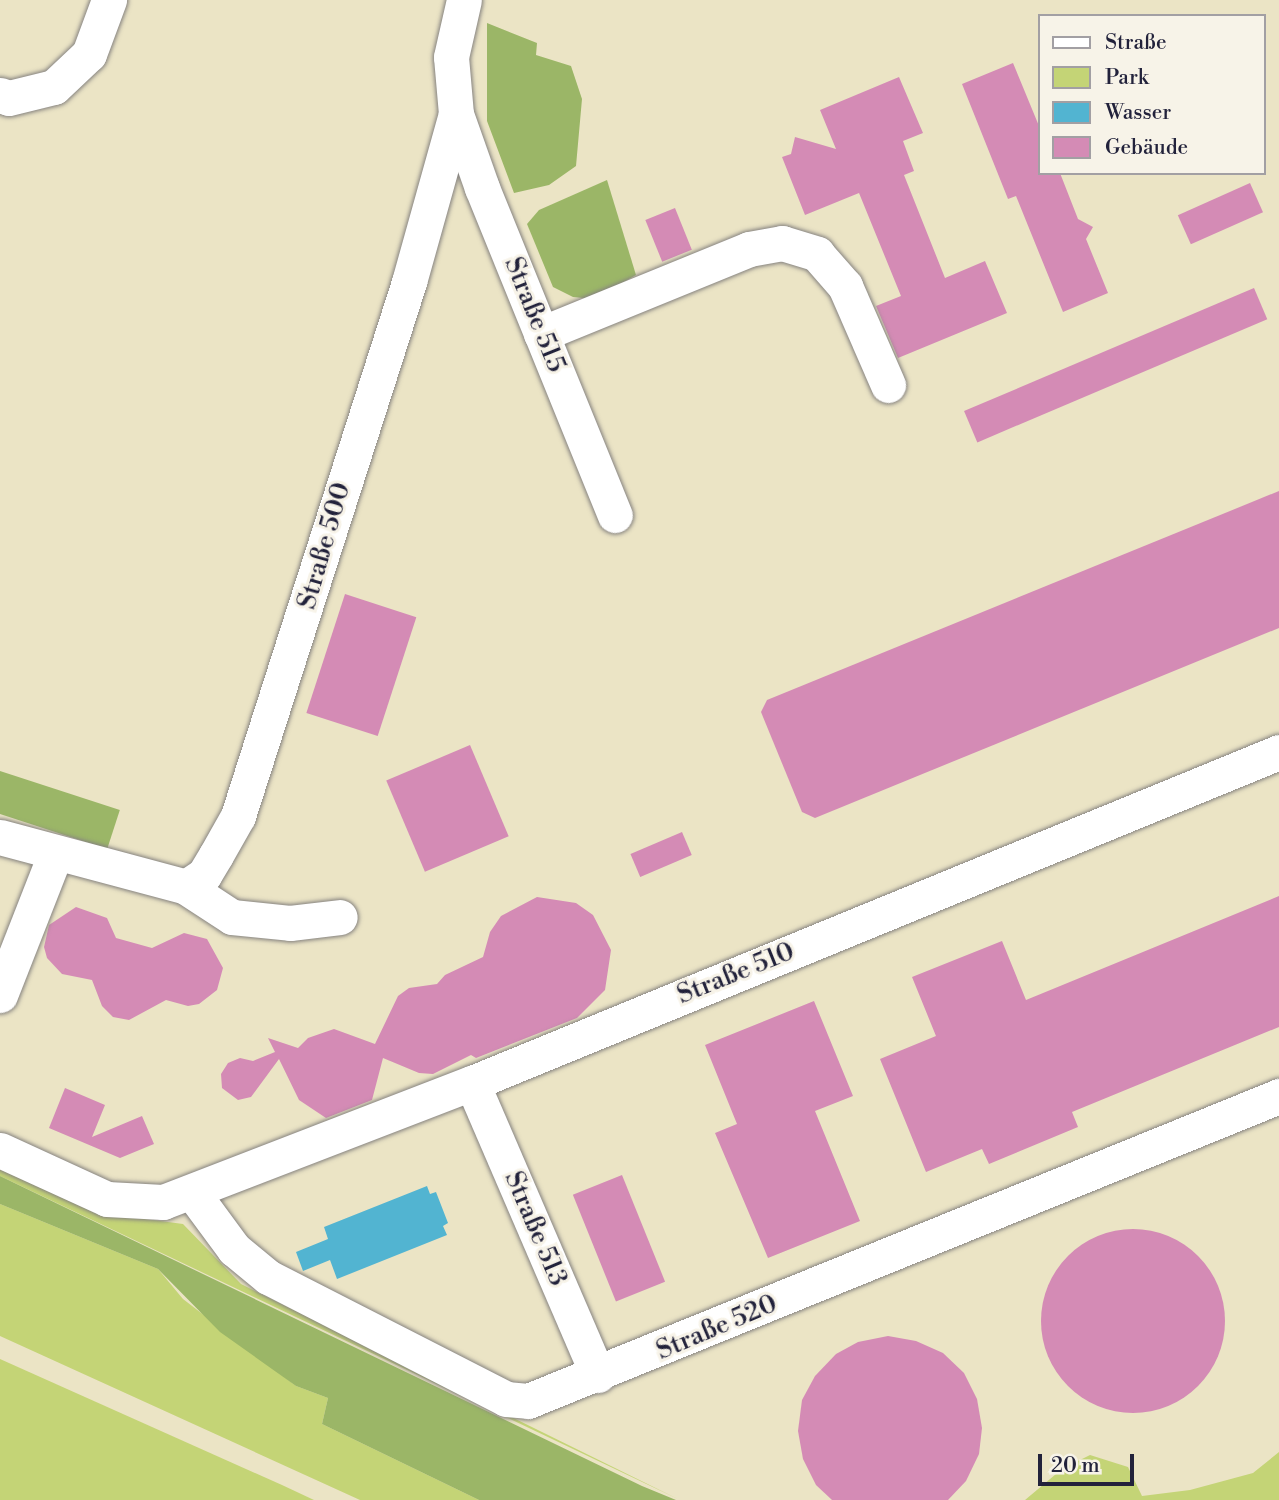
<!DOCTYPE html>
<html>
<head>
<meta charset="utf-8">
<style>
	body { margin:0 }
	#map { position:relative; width:1279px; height:1500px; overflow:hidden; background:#ebe4c5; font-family:"Libre Bodoni",serif }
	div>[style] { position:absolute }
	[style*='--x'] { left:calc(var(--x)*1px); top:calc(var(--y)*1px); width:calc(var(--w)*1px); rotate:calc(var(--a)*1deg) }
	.green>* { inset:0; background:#c4d476 }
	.forest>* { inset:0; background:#9bb667; transform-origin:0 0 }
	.water>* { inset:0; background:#52b4d1 }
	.building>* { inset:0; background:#d48bb5; transform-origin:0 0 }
	.round { border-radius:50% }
	.roads { filter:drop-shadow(0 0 2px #868380) drop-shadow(0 0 2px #868380) }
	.minor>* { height:35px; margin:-17.5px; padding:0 17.5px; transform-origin:17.5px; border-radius:17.5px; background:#fff }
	span { translate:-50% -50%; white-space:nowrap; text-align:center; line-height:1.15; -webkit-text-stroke:6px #f7f3e8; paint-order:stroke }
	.street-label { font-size:26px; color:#22223b }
	.legend { position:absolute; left:1038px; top:14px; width:228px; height:161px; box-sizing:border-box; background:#f7f3e8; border:2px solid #a29fa3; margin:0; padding:9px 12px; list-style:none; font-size:21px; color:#22223b }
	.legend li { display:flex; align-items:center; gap:14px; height:35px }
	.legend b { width:35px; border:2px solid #a29fa3 }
	.scale { position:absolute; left:1038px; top:1454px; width:96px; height:32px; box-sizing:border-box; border:4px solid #22223b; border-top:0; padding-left:9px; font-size:21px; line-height:24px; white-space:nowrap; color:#22223b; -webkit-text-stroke:5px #f7f3e8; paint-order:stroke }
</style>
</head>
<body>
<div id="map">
	<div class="green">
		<i style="clip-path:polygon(0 1164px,108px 1214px,183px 1224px,241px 1284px,680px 1500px,0 1176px)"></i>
		<i style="clip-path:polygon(0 1204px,158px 1269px,183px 1299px,296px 1386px,328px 1398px,322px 1424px,479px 1500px,360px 1500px,0 1336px)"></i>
		<i style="clip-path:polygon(0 1359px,282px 1485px,314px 1500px,0 1500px)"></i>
		<i style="clip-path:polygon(1279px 1452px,1279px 1500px,1025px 1500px,1062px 1469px,1090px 1455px,1128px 1467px,1142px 1496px,1190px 1490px,1253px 1473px)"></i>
	</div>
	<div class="forest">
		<i style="clip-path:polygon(487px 23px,537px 43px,536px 55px,571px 66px,582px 99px,576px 166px,549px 185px,514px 193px,487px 121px)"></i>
		<i style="clip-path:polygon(607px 180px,636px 275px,594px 299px,573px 297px,553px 287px,527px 224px,539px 210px)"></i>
		<i style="left:0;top:771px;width:126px;height:41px;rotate:18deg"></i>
		<i style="clip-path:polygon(0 1176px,642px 1486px,676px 1500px,479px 1500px,322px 1424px,328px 1398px,296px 1386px,220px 1332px,158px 1269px,0 1204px)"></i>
	</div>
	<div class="water">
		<i style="clip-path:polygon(427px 1186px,430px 1194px,436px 1192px,448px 1223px,443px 1226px,447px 1235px,337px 1279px,330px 1260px,303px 1271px,296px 1252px,328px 1239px,324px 1227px)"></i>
	</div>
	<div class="building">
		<i style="clip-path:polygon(1013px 63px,1039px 126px,1039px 173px,1060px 173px,1078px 219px,1093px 227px,1086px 239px,1108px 293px,1063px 312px,1016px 196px,1008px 199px,962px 84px)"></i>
		<i style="clip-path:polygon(899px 77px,923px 133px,903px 141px,914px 171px,904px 175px,945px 278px,985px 261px,1007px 313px,898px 358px,876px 306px,901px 296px,859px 193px,805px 215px,782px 157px,791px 154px,795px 137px,836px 149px,820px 110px)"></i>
		<i style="left:1250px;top:183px;width:32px;height:79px;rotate:66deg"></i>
		<i style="left:675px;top:208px;width:45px;height:32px;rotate:68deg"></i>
		<i style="left:1254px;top:288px;width:34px;height:315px;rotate:67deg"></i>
		<i style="clip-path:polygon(1279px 491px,1279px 628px,815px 818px,802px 812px,761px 712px,767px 700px)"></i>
		<i style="left:345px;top:594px;width:75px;height:125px;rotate:18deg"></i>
		<i style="left:470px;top:745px;width:99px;height:91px;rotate:67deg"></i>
		<i style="left:682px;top:832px;width:25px;height:56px;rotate:67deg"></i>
		<i style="clip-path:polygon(1279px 896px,1279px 1027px,1072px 1112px,1078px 1127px,989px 1164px,982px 1149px,926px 1172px,880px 1059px,936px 1036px,912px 977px,1002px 941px,1026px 1000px)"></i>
		<i style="clip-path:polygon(537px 897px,576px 903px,593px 915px,611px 950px,605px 990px,577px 1018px,476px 1058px,471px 1055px,433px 1074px,419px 1073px,383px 1058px,372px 1100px,326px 1118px,299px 1100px,279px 1059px,251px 1097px,238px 1100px,222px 1088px,221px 1074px,228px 1063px,240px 1058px,253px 1061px,275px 1052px,268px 1038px,298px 1048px,308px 1038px,334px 1029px,375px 1044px,398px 996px,409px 988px,437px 984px,445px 975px,483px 957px,490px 932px,501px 916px)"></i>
		<i style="clip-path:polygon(76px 907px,107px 918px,116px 938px,152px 948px,184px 933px,207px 939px,223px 968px,217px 990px,199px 1004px,188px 1006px,166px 1000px,129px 1020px,113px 1017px,102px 1006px,92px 980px,62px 974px,47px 958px,44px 947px,49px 925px)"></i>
		<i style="clip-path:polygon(814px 1001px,853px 1096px,815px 1111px,860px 1221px,768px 1258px,715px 1133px,737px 1124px,705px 1045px)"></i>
		<i style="clip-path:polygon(65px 1088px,105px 1105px,92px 1137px,142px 1116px,154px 1144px,120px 1158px,49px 1128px)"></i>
		<i style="left:622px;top:1175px;width:115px;height:53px;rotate:68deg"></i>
		<i class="round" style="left:1041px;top:1229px;width:184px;height:184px"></i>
		<i style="clip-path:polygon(888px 1336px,916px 1341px,943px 1353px,964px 1373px,977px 1399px,982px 1428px,979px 1454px,966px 1481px,948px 1500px,832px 1500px,816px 1485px,803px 1459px,798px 1431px,802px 1400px,815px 1376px,836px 1354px,858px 1342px)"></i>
	</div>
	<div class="roads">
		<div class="minor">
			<i style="--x:0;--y:95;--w:9;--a:18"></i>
			<i style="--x:9;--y:98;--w:46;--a:-13.7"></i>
			<i style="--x:54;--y:87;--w:48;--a:-43.3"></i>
			<i style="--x:89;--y:54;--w:58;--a:-69.7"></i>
			<i style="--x:456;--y:114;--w:78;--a:70.6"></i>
			<i style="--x:482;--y:188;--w:353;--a:67.9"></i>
			<i style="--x:541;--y:334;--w:225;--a:-22.2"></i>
			<i style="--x:749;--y:249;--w:34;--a:-10"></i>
			<i style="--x:782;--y:243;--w:37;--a:17"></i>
			<i style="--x:817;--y:254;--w:43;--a:48.8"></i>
			<i style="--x:845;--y:286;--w:108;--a:66.5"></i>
			<i style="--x:0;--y:837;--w:193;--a:15"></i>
			<i style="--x:186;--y:887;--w:22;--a:-34"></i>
			<i style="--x:204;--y:875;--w:23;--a:-59"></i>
			<i style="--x:216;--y:855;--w:45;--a:-60.6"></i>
			<i style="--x:238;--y:816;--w:561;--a:-72.24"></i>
			<i style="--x:409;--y:282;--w:174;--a:-74.4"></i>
			<i style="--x:456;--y:114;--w:57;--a:-95"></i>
			<i style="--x:451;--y:57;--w:58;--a:-77.2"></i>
			<i style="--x:186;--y:887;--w:55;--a:33.1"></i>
			<i style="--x:232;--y:917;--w:58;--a:5.9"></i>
			<i style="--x:290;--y:923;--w:50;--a:-6.8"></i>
			<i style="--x:0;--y:995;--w:150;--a:-68.6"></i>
			<i style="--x:472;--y:1083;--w:318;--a:66.7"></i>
			<i style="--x:0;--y:1150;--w:118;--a:24.6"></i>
			<i style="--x:107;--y:1199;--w:56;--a:3.1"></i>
			<i style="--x:163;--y:1202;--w:331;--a:-21.1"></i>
			<i style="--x:472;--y:1083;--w:872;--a:-22.3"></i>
			<i style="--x:192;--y:1192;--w:71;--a:53.6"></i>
			<i style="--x:234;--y:1249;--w:44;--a:39.5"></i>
			<i style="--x:268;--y:1277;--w:267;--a:27.1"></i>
			<i style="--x:506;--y:1399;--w:22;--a:5"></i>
			<i style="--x:528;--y:1401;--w:811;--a:-22.1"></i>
		</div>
	</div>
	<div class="street-label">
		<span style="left:534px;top:315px;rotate:68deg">Straße 515</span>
		<span style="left:325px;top:546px;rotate:-74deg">Straße 500</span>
		<span style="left:736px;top:974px;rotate:-22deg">Straße 510</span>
		<span style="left:535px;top:1229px;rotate:67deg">Straße 513</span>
		<span style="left:717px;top:1328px;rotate:-23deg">Straße 520</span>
	</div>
	<ul class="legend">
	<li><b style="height:9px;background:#fff"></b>Straße</li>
	<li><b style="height:19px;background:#c4d476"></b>Park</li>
	<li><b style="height:19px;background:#52b4d1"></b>Wasser</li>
	<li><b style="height:19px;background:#d48bb5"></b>Gebäude</li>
	</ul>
	<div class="scale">20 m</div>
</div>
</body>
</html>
